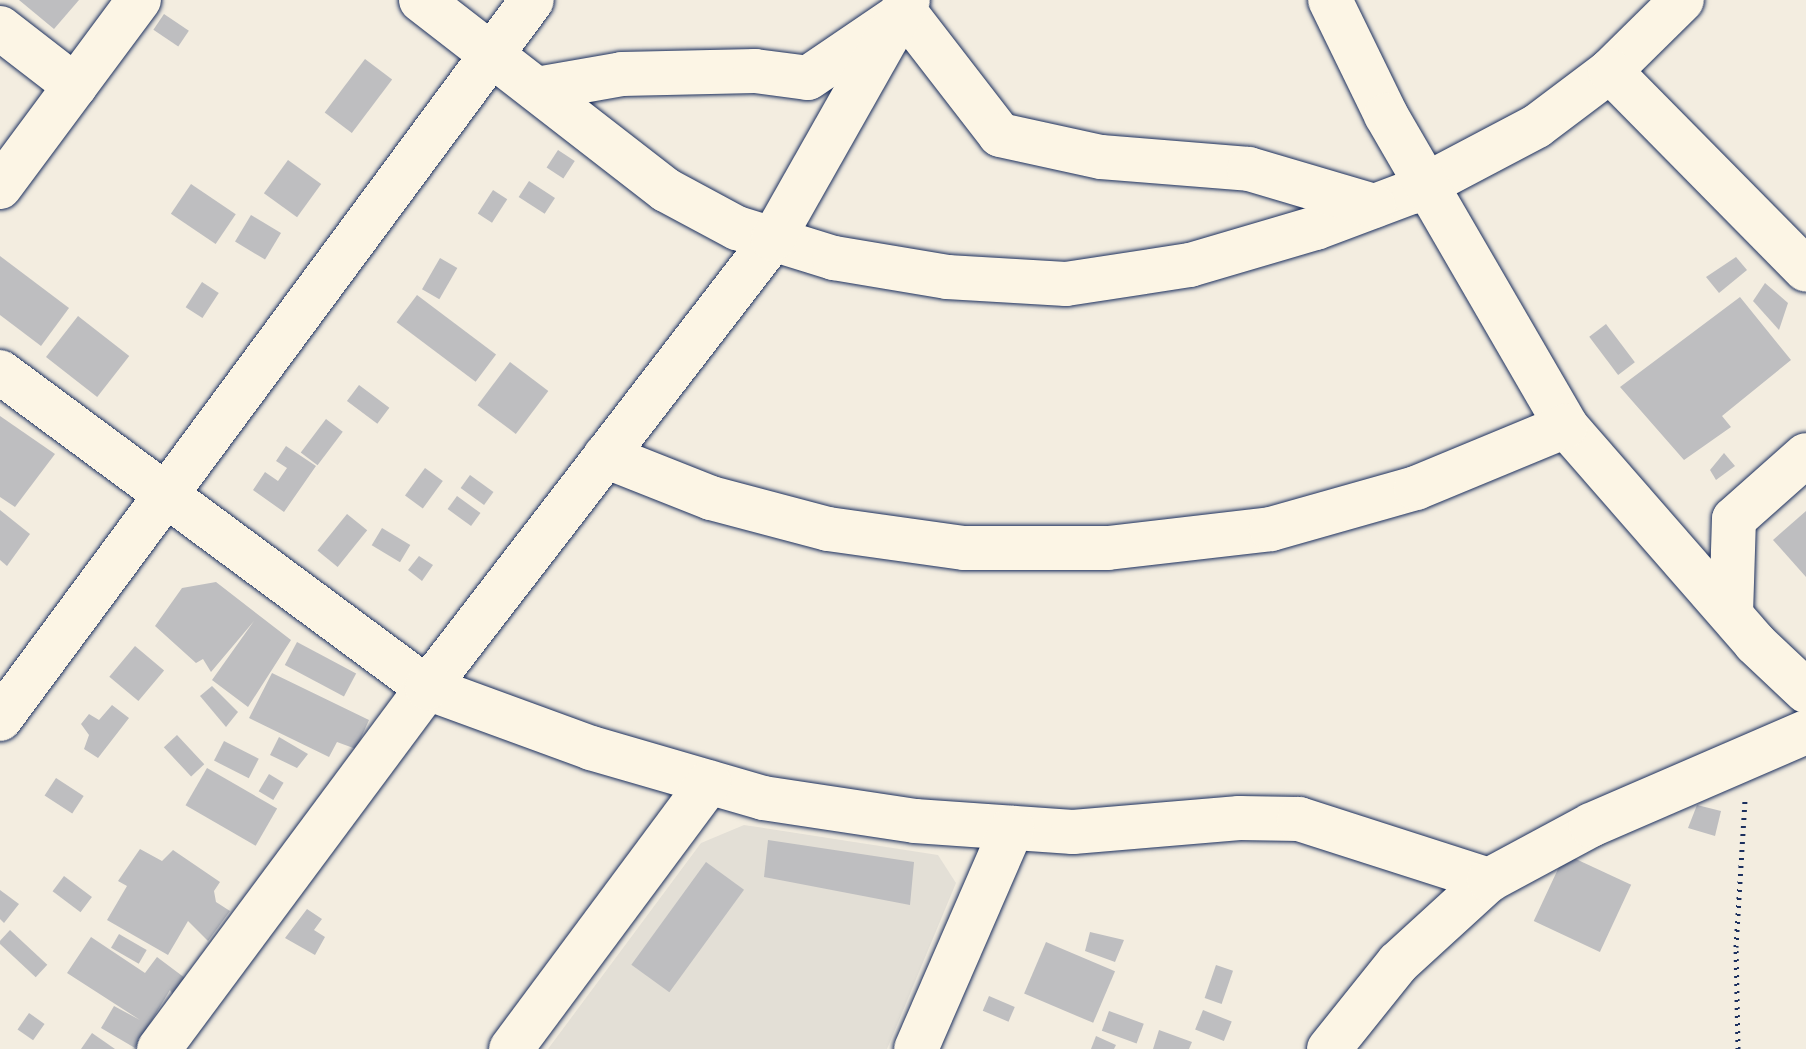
<!DOCTYPE html>
<html>
<head>
<meta charset="utf-8">
<style>
	body { margin:0 }
	#map { position:relative; width:1806px; height:1049px; overflow:hidden; background:#f3ede0; font-family:"Balsamiq Sans",sans-serif }
	div>[style] { position:absolute }
	[style*='--x'] { left:calc(var(--x)*1px); top:calc(var(--y)*1px); width:calc(var(--w)*1px); rotate:calc(var(--a)*1deg) }
	.built>* { inset:0; background:#e3dfd6 }
	.building>* { inset:0; background:#bebec0; transform-origin:0 0 }
	.path>* { height:5px; margin-top:-2.5px; transform-origin:0; background:repeating-linear-gradient(90deg,#1b2f5e 0 2px,transparent 0 8px) }
	.roads { filter:drop-shadow(0 0 2px #1b2f5e) drop-shadow(0 0 2px #1b2f5e) }
	.minor>* { height:44px; margin:-22px; padding:0 22px; transform-origin:22px; border-radius:22px; background:#fcf5e5 }
	span { translate:-50% -50%; white-space:nowrap; text-align:center; line-height:1.15; -webkit-text-stroke:8px #fcf5e5; paint-order:stroke }
</style>
</head>
<body>
<div id="map">
	<div class="built">
		<i style="clip-path:polygon(744px 825px,938px 855px,956px 883px,887px 1049px,548px 1049px,701px 843px)"></i>
	</div>
	<div class="building">
		<i style="clip-path:polygon(19px 0,79px 0,54px 29px)"></i>
		<i style="left:164px;top:14px;width:30px;height:19px;rotate:34deg"></i>
		<i style="left:365px;top:59px;width:34px;height:67px;rotate:37deg"></i>
		<i style="left:558px;top:150px;width:20px;height:21px;rotate:33deg"></i>
		<i style="left:288px;top:160px;width:41px;height:41px;rotate:36deg"></i>
		<i style="left:529px;top:181px;width:31px;height:19px;rotate:33deg"></i>
		<i style="left:191px;top:184px;width:54px;height:36px;rotate:34deg"></i>
		<i style="left:493px;top:190px;width:17px;height:28px;rotate:33deg"></i>
		<i style="left:251px;top:215px;width:35px;height:31px;rotate:31deg"></i>
		<i style="clip-path:polygon(0 256px,69px 308px,41px 346px,0 315px)"></i>
		<i style="clip-path:polygon(1736px 257px,1747px 270px,1719px 293px,1706px 277px)"></i>
		<i style="left:440px;top:258px;width:20px;height:36px;rotate:30deg"></i>
		<i style="left:202px;top:282px;width:20px;height:30px;rotate:33deg"></i>
		<i style="clip-path:polygon(1765px 283px,1788px 303px,1779px 330px,1753px 301px)"></i>
		<i style="left:417px;top:295px;width:99px;height:34px;rotate:37deg"></i>
		<i style="clip-path:polygon(1740px 297px,1791px 360px,1722px 416px,1731px 427px,1684px 460px,1620px 387px)"></i>
		<i style="left:78px;top:316px;width:65px;height:52px;rotate:38deg"></i>
		<i style="left:1606px;top:324px;width:48px;height:21px;rotate:53deg"></i>
		<i style="left:510px;top:362px;width:48px;height:54px;rotate:37deg"></i>
		<i style="left:359px;top:385px;width:38px;height:20px;rotate:37deg"></i>
		<i style="clip-path:polygon(0 416px,55px 454px,15px 507px,0 497px)"></i>
		<i style="left:326px;top:419px;width:21px;height:42px;rotate:37deg"></i>
		<i style="clip-path:polygon(286px 446px,316px 466px,284px 512px,253px 490px,265px 472px,278px 481px,287px 468px,276px 461px)"></i>
		<i style="clip-path:polygon(1724px 453px,1735px 466px,1716px 480px,1710px 470px)"></i>
		<i style="left:425px;top:468px;width:22px;height:34px;rotate:36deg"></i>
		<i style="left:470px;top:475px;width:29px;height:16px;rotate:36deg"></i>
		<i style="left:457px;top:496px;width:29px;height:16px;rotate:36deg"></i>
		<i style="clip-path:polygon(0 510px,30px 534px,7px 566px,0 560px)"></i>
		<i style="clip-path:polygon(1806px 511px,1806px 577px,1773px 540px)"></i>
		<i style="left:347px;top:514px;width:26px;height:47px;rotate:39deg"></i>
		<i style="left:382px;top:528px;width:33px;height:20px;rotate:31deg"></i>
		<i style="clip-path:polygon(419px 556px,433px 565px,422px 581px,408px 570px)"></i>
		<i style="clip-path:polygon(216px 582px,291px 640px,248px 707px,212px 680px,254px 621px,211px 672px,203px 659px,196px 663px,155px 626px,182px 588px)"></i>
		<i style="left:297px;top:642px;width:67px;height:26px;rotate:28deg"></i>
		<i style="left:135px;top:646px;width:38px;height:40px;rotate:40deg"></i>
		<i style="clip-path:polygon(272px 673px,369px 720px,356px 749px,337px 742px,329px 757px,249px 718px)"></i>
		<i style="clip-path:polygon(212px 686px,238px 712px,226px 727px,200px 696px)"></i>
		<i style="clip-path:polygon(112px 705px,129px 718px,98px 758px,84px 749px,89px 735px,81px 724px,89px 714px,99px 720px)"></i>
		<i style="left:177px;top:735px;width:40px;height:18px;rotate:47deg"></i>
		<i style="clip-path:polygon(279px 737px,308px 754px,297px 768px,270px 755px)"></i>
		<i style="left:224px;top:741px;width:39px;height:22px;rotate:27deg"></i>
		<i style="left:207px;top:768px;width:81px;height:43px;rotate:30deg"></i>
		<i style="left:269px;top:774px;width:17px;height:20px;rotate:31deg"></i>
		<i style="left:56px;top:778px;width:33px;height:21px;rotate:33deg"></i>
		<i style="clip-path:polygon(1697px 805px,1721px 811px,1715px 836px,1688px 828px)"></i>
		<i style="clip-path:polygon(768px 840px,914px 862px,910px 905px,764px 877px)"></i>
		<i style="clip-path:polygon(140px 849px,162px 861px,173px 850px,220px 882px,214px 891px,216px 902px,230px 911px,208px 941px,188px 921px,168px 955px,107px 920px,127px 886px,118px 881px)"></i>
		<i style="left:1565px;top:854px;width:73px;height:74px;rotate:25deg"></i>
		<i style="left:706px;top:862px;width:47px;height:127px;rotate:36deg"></i>
		<i style="left:64px;top:876px;width:35px;height:19px;rotate:37deg"></i>
		<i style="clip-path:polygon(0 890px,19px 904px,4px 923px,0 919px)"></i>
		<i style="clip-path:polygon(307px 909px,322px 919px,314px 930px,325px 937px,315px 955px,285px 938px)"></i>
		<i style="left:10px;top:930px;width:51px;height:17px;rotate:43deg"></i>
		<i style="clip-path:polygon(1090px 932px,1124px 940px,1115px 962px,1085px 951px)"></i>
		<i style="left:119px;top:934px;width:32px;height:16px;rotate:30deg"></i>
		<i style="clip-path:polygon(91px 937px,145px 973px,157px 957px,185px 978px,173px 995px,170px 990px,135px 1048px,101px 1028px,114px 1006px,140px 1020px,67px 973px)"></i>
		<i style="left:1046px;top:942px;width:75px;height:56px;rotate:23deg"></i>
		<i style="left:1216px;top:965px;width:18px;height:35px;rotate:19deg"></i>
		<i style="left:989px;top:996px;width:28px;height:16px;rotate:23deg"></i>
		<i style="left:1203px;top:1010px;width:31px;height:21px;rotate:22deg"></i>
		<i style="left:1109px;top:1011px;width:37px;height:21px;rotate:20deg"></i>
		<i style="left:29px;top:1013px;width:19px;height:20px;rotate:35deg"></i>
		<i style="clip-path:polygon(1159px 1030px,1192px 1042px,1189px 1049px,1153px 1049px)"></i>
		<i style="clip-path:polygon(92px 1033px,115px 1049px,81px 1049px)"></i>
		<i style="clip-path:polygon(1096px 1036px,1116px 1045px,1114px 1049px,1091px 1049px)"></i>
	</div>
	<div class="path">
		<i style="--x:1738;--y:1049;--w:102;--a:-91.1"></i>
		<i style="--x:1736;--y:947;--w:149;--a:-86.5"></i>
	</div>
	<div class="roads">
		<div class="minor">
			<i style="--x:421;--y:0;--w:310;--a:37.8"></i>
			<i style="--x:666;--y:190;--w:81;--a:28.2"></i>
			<i style="--x:737;--y:228;--w:102;--a:17.2"></i>
			<i style="--x:834;--y:258;--w:115;--a:9.5"></i>
			<i style="--x:947;--y:277;--w:119;--a:3.4"></i>
			<i style="--x:1066;--y:284;--w:125;--a:-8.7"></i>
			<i style="--x:1190;--y:265;--w:131;--a:-16.4"></i>
			<i style="--x:1316;--y:228;--w:103;--a:-20.6"></i>
			<i style="--x:1412;--y:192;--w:141;--a:-27.8"></i>
			<i style="--x:1537;--y:126;--w:91;--a:-37"></i>
			<i style="--x:1610;--y:71;--w:101;--a:-44.6"></i>
			<i style="--x:1330;--y:0;--w:128;--a:64"></i>
			<i style="--x:1386;--y:115;--w:359;--a:59.9"></i>
			<i style="--x:1566;--y:426;--w:288;--a:48.9"></i>
			<i style="--x:1755;--y:643;--w:70;--a:43.3"></i>
			<i style="--x:0;--y:28;--w:95;--a:37.7"></i>
			<i style="--x:1610;--y:71;--w:279;--a:45.4"></i>
			<i style="--x:537;--y:89;--w:86;--a:-10"></i>
			<i style="--x:622;--y:74;--w:133;--a:-1.3"></i>
			<i style="--x:755;--y:71;--w:53;--a:7.5"></i>
			<i style="--x:808;--y:78;--w:117;--a:-34.2"></i>
			<i style="--x:905;--y:12;--w:155;--a:52.3"></i>
			<i style="--x:1000;--y:135;--w:103;--a:12.3"></i>
			<i style="--x:1101;--y:157;--w:148;--a:4.6"></i>
			<i style="--x:1249;--y:169;--w:130;--a:16.5"></i>
			<i style="--x:0;--y:187;--w:233;--a:-53.4"></i>
			<i style="--x:0;--y:372;--w:531;--a:36.5"></i>
			<i style="--x:427;--y:688;--w:175;--a:20.1"></i>
			<i style="--x:591;--y:748;--w:179;--a:16.2"></i>
			<i style="--x:763;--y:798;--w:154;--a:8.6"></i>
			<i style="--x:915;--y:821;--w:158;--a:4"></i>
			<i style="--x:1073;--y:832;--w:167;--a:-4.8"></i>
			<i style="--x:1239;--y:818;--w:60;--a:1"></i>
			<i style="--x:1299;--y:819;--w:200;--a:17.8"></i>
			<i style="--x:605;--y:456;--w:114;--a:21.6"></i>
			<i style="--x:711;--y:498;--w:121;--a:14.8"></i>
			<i style="--x:828;--y:529;--w:137;--a:8"></i>
			<i style="--x:964;--y:548;--w:144;--a:0"></i>
			<i style="--x:1108;--y:548;--w:164;--a:-6.6"></i>
			<i style="--x:1271;--y:529;--w:151;--a:-15.8"></i>
			<i style="--x:1416;--y:488;--w:162;--a:-22.5"></i>
			<i style="--x:1731;--y:614;--w:95;--a:-88.2"></i>
			<i style="--x:1734;--y:519;--w:96;--a:-41.6"></i>
			<i style="--x:0;--y:719;--w:894;--a:-53.5"></i>
			<i style="--x:159;--y:1049;--w:450;--a:-53.4"></i>
			<i style="--x:427;--y:688;--w:567;--a:-52.38"></i>
			<i style="--x:773;--y:239;--w:274;--a:-60.5"></i>
			<i style="--x:511;--y:1049;--w:332;--a:-53.4"></i>
			<i style="--x:916;--y:1049;--w:241;--a:-66.5"></i>
			<i style="--x:1329;--y:1049;--w:110;--a:-51.3"></i>
			<i style="--x:1398;--y:963;--w:123;--a:-42.4"></i>
			<i style="--x:1489;--y:880;--w:116;--a:-28.3"></i>
			<i style="--x:1591;--y:825;--w:234;--a:-23.4"></i>
		</div>
	</div>
</div>
</body>
</html>
